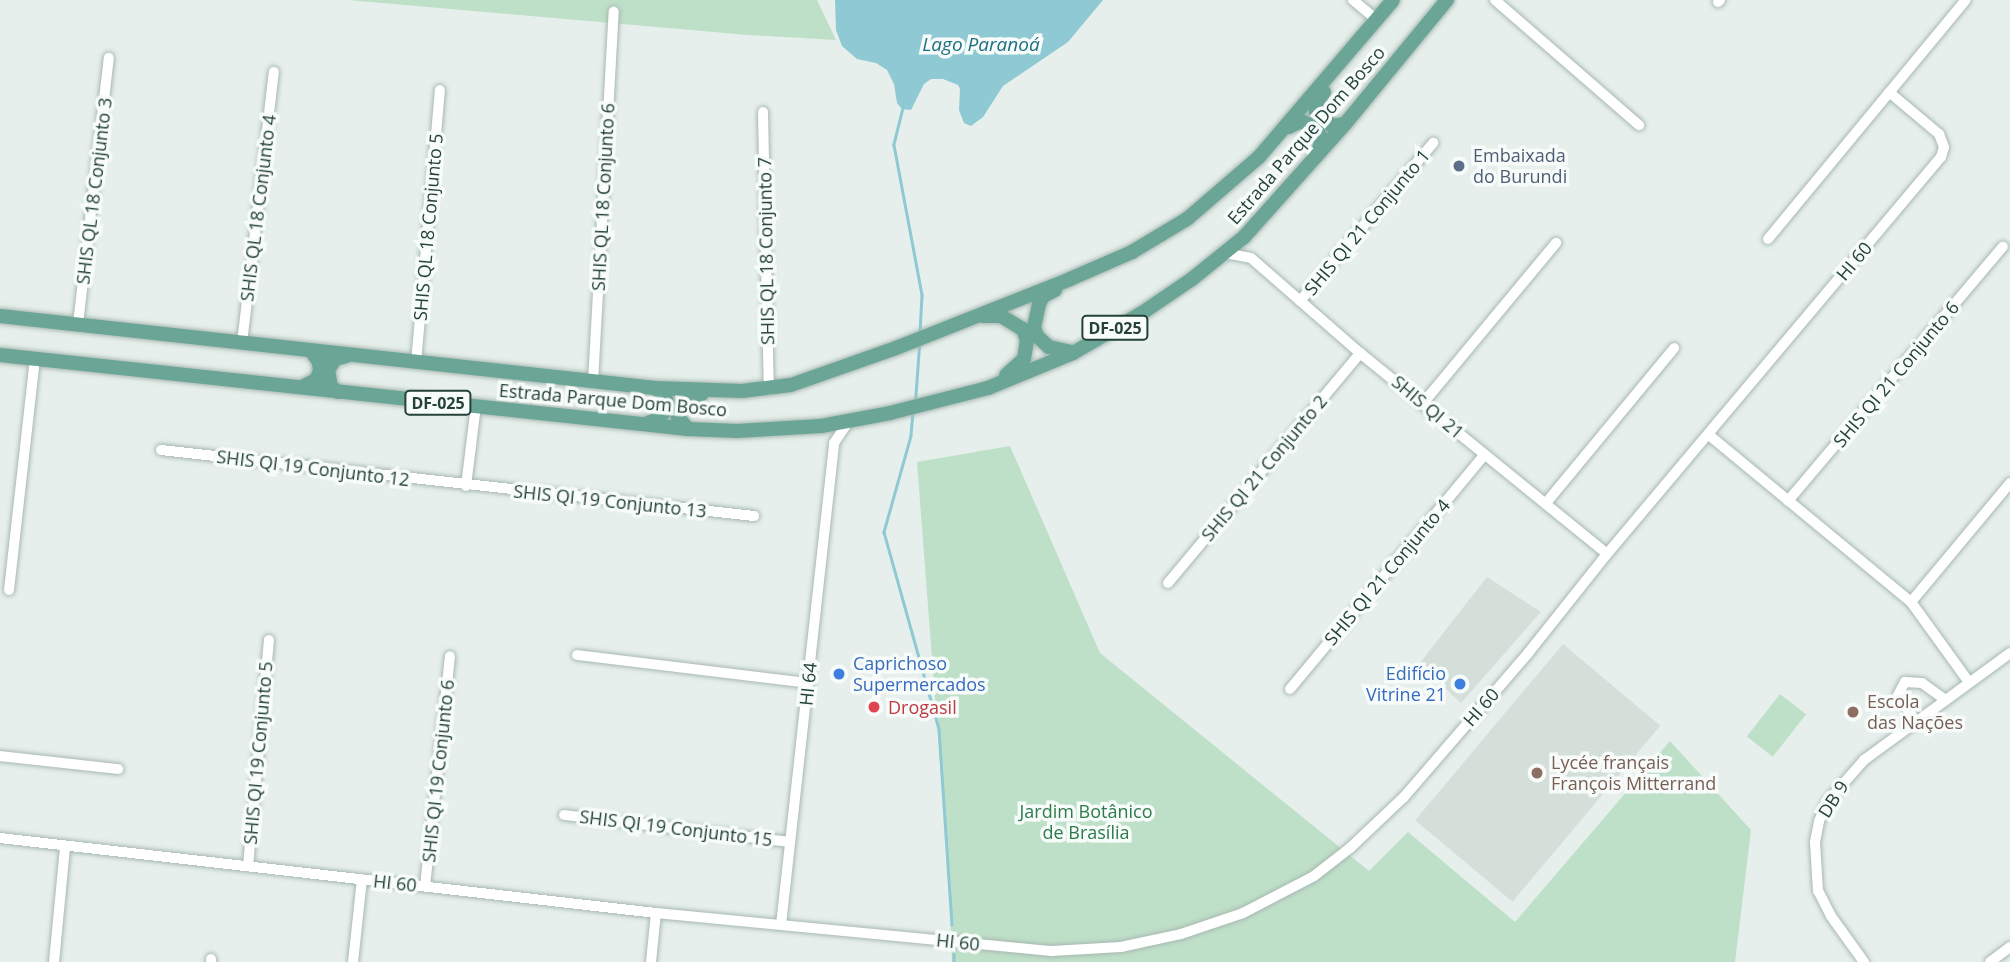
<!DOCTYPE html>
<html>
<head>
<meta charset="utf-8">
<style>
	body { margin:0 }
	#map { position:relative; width:2010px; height:962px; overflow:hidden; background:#e6efeb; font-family:"Open Sans",sans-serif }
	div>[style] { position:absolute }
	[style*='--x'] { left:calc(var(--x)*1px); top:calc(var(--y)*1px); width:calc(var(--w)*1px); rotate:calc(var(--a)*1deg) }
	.built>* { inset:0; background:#d4dfda; transform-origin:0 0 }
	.green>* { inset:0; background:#bfe0c8; transform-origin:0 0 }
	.water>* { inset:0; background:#8ec9d4 }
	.stream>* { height:2.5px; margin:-1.25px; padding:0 1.25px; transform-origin:1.25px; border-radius:1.25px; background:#8ec9d4 }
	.roads { filter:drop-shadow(0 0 2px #a8b8b2) drop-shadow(0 0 2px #a8b8b2) }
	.minor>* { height:10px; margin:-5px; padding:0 5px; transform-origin:5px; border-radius:5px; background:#fff }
	.major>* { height:14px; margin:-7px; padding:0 7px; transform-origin:7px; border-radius:7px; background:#6aa596 }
	.dots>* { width:19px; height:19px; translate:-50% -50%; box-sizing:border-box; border:4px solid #f7fbf9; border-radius:50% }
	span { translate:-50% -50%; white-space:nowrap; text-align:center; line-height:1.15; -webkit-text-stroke:7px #f7fbf9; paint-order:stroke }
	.shield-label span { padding:2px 5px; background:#f7fbf9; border:2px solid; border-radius:5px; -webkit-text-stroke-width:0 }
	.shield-label { font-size:16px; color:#24423a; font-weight:700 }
	.street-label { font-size:18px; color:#24423a }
	.service-label { font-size:18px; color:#4e5e75 }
	.left { translate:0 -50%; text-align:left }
	.shop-label { font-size:18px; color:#366cbe }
	.right { translate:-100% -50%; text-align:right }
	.education-label { font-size:18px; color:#785e54 }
	.health-label { font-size:18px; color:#be3a42 }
	.park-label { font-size:18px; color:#2d7a4b }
	.water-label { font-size:19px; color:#1c6f80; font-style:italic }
</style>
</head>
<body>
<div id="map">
	<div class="built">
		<i style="clip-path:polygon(1487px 577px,1541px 612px,1461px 703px,1419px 664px)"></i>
		<i style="left:1563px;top:644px;width:127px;height:230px;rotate:40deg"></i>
	</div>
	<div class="green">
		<i style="clip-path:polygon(348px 0,817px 0,836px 40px,748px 35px)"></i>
		<i style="clip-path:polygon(1010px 446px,1100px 653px,1369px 871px,1408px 832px,1515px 922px,1670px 741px,1751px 830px,1735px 962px,952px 962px,949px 881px,917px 462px)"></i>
		<i style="left:1780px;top:694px;width:33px;height:54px;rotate:38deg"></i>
	</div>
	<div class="water">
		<i style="clip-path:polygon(835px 0,1103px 0,1068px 42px,1003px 86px,983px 117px,971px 126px,964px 123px,959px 110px,960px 89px,958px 85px,943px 79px,931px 79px,924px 84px,911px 110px,902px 109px,897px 103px,894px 84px,887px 70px,876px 63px,857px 59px,842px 46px,836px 30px)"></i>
	</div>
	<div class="stream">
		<i style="--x:903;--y:108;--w:38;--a:104"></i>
		<i style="--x:894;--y:145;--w:153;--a:79.4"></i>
		<i style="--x:922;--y:295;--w:37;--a:93"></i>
		<i style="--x:915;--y:402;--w:56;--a:-85.9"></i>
		<i style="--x:913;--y:412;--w:24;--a:95"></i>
		<i style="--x:911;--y:436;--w:100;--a:105.7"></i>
		<i style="--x:884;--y:532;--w:205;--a:74.4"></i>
		<i style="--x:939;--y:729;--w:196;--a:86.2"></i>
		<i style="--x:954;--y:954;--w:8;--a:90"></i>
	</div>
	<div class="roads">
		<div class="minor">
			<i style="--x:1353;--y:0;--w:31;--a:40"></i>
			<i style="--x:1495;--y:0;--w:191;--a:41"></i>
			<i style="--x:1718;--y:2;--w:3;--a:-45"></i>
			<i style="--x:763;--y:112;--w:278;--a:88.8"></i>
			<i style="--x:1768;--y:239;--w:310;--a:-50.4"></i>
			<i style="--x:1225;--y:253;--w:26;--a:11"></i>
			<i style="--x:1251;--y:258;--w:145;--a:41.1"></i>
			<i style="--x:1360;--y:353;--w:318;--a:39.1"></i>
			<i style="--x:1300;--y:301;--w:207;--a:-49.9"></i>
			<i style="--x:78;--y:324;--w:268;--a:-83.4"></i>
			<i style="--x:242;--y:343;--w:273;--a:-83.3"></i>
			<i style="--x:416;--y:363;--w:274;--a:-85"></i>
			<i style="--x:593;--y:382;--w:371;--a:-86.8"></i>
			<i style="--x:1424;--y:402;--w:207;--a:-50.3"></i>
			<i style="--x:1709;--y:435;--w:262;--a:39.6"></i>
			<i style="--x:1911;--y:602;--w:99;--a:54.1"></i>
			<i style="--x:161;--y:450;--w:597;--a:6.35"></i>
			<i style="--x:466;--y:486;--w:81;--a:-82.9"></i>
			<i style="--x:1788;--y:501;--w:333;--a:-49.8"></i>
			<i style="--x:1546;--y:503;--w:201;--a:-50.4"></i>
			<i style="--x:1168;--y:583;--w:300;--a:-50.1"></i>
			<i style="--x:9;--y:590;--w:232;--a:-83.6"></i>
			<i style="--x:1911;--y:602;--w:155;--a:-50.2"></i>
			<i style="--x:577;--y:655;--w:233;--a:6.9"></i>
			<i style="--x:1290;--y:689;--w:304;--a:-50.3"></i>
			<i style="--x:1916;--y:722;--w:32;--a:-124"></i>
			<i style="--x:1898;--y:695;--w:15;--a:-62"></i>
			<i style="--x:1905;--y:682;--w:17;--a:3"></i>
			<i style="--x:1922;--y:683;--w:29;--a:36"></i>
			<i style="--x:0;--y:756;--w:119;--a:6.3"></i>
			<i style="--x:564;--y:815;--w:227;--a:6.8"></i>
			<i style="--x:0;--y:838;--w:660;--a:6.52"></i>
			<i style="--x:656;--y:913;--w:398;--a:5.5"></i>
			<i style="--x:1052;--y:951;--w:69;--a:-3.3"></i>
			<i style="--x:1121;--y:947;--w:61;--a:-12.2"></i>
			<i style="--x:1181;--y:934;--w:65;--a:-18.7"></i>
			<i style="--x:1243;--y:913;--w:80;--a:-27.5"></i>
			<i style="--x:1314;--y:876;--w:46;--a:-37.9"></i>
			<i style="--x:1350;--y:848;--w:74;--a:-43.4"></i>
			<i style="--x:1404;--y:797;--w:191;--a:-49.2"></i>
			<i style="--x:1529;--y:652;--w:125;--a:-51.5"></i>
			<i style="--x:1607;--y:554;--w:519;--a:-49.93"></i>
			<i style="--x:1941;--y:157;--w:10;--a:-73"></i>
			<i style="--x:1944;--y:147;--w:14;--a:-111"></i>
			<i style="--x:1939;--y:134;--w:65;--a:-140"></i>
			<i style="--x:248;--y:866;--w:227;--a:-84.7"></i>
			<i style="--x:425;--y:886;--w:231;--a:-83.8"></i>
			<i style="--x:781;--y:925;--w:485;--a:-83.7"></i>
			<i style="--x:834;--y:443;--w:25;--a:-56"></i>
			<i style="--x:54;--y:962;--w:116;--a:-84.5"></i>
			<i style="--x:211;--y:962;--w:3;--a:-90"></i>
			<i style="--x:353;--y:962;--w:83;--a:-83.8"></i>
			<i style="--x:651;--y:962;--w:49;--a:-84.2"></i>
			<i style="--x:1864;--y:962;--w:57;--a:-125.7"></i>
			<i style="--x:1831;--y:916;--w:28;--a:-117"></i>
			<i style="--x:1818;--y:891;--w:49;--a:-93.5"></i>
			<i style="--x:1815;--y:842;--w:21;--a:-79"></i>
			<i style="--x:1819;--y:821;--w:22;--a:-66"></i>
			<i style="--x:1828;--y:801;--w:55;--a:-48.7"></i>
			<i style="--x:1864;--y:760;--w:181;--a:-36.2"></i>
			<i style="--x:1990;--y:962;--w:25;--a:-37"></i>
		</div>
		<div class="major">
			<i style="--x:1324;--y:92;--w:14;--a:126"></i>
			<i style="--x:1316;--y:103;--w:9;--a:90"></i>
			<i style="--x:1316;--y:112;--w:21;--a:41"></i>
			<i style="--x:1332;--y:126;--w:13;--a:-9"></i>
			<i style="--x:1289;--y:127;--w:13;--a:-27"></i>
			<i style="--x:1301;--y:121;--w:17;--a:25"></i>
			<i style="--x:1316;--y:128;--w:13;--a:61"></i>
			<i style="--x:1322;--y:139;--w:14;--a:107"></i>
			<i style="--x:1055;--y:290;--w:13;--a:153"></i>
			<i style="--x:1043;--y:296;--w:9;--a:117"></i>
			<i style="--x:1039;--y:304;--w:25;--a:102"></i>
			<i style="--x:1034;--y:328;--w:9;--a:69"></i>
			<i style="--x:1037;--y:336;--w:16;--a:43"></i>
			<i style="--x:1049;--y:347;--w:23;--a:13"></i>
			<i style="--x:0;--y:316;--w:659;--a:6.27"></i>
			<i style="--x:655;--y:388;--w:87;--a:2"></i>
			<i style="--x:742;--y:391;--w:49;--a:-7"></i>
			<i style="--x:791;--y:385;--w:111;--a:-19.4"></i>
			<i style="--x:896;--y:348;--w:187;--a:-21.6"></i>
			<i style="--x:1070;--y:279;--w:68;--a:-23.5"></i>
			<i style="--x:1132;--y:252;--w:64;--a:-31"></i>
			<i style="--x:1187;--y:219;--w:95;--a:-40.7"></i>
			<i style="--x:1259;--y:157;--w:206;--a:-49.5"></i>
			<i style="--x:983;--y:316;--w:18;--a:0"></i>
			<i style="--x:1001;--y:316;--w:26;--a:31"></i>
			<i style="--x:1023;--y:329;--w:12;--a:70"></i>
			<i style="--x:1027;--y:340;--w:19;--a:99"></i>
			<i style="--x:1024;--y:359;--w:24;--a:138"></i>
			<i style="--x:0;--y:355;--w:692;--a:6.14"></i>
			<i style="--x:688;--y:429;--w:49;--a:2.3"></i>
			<i style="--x:737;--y:431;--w:84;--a:-3.4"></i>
			<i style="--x:821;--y:426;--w:70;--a:-10.7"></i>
			<i style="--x:890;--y:413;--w:101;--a:-14.3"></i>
			<i style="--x:988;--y:388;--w:92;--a:-22.4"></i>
			<i style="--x:1073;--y:353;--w:80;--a:-30.1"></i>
			<i style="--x:1142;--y:313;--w:60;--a:-34.2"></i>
			<i style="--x:1192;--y:279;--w:67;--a:-38.9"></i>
			<i style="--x:1244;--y:237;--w:152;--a:-48.2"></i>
			<i style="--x:1345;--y:124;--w:161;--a:-50.6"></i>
			<i style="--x:302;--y:387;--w:16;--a:-27"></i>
			<i style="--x:316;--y:380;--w:10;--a:-66"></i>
			<i style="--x:320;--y:371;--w:9;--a:-96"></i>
			<i style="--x:319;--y:362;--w:12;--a:-125"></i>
			<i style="--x:338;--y:392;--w:9;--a:-144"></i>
			<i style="--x:331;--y:387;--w:17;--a:-100"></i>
			<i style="--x:328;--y:370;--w:13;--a:-58"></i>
			<i style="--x:335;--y:359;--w:11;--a:-15"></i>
			<i style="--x:645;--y:424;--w:14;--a:-21"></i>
			<i style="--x:658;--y:419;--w:15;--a:-48"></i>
			<i style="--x:668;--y:408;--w:13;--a:-103"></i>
			<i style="--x:665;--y:395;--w:12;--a:-145"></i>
			<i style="--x:688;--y:429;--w:16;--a:-130"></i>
			<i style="--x:678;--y:417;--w:11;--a:-80"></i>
			<i style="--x:680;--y:406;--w:9;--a:-58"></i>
			<i style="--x:685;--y:398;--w:17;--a:-13"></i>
		</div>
	</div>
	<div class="dots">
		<i style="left:1459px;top:166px;background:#5c6f8a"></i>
		<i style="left:839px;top:674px;background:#3f7fe0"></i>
		<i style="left:1460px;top:684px;background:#3f7fe0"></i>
		<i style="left:874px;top:707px;background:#e0444e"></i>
		<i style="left:1853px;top:712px;background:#8d6e63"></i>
		<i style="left:1537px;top:773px;background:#8d6e63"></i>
	</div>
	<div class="shield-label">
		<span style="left:1115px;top:328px">DF-025</span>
		<span style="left:438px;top:403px">DF-025</span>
	</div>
	<div class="street-label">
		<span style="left:1306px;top:135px;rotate:-49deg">Estrada Parque Dom Bosco</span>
		<span style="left:94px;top:191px;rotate:-83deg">SHIS QL 18 Conjunto 3</span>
		<span style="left:603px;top:197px;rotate:-87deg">SHIS QL 18 Conjunto 6</span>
		<span style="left:258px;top:208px;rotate:-83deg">SHIS QL 18 Conjunto 4</span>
		<span style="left:1367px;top:222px;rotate:-50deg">SHIS QI 21 Conjunto 1</span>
		<span style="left:428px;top:227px;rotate:-85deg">SHIS QL 18 Conjunto 5</span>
		<span style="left:766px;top:251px;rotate:-91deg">SHIS QL 18 Conjunto 7</span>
		<span style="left:1854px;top:261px;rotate:-50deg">HI 60</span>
		<span style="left:1896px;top:374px;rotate:-50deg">SHIS QI 21 Conjunto 6</span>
		<span style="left:613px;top:400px;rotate:5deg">Estrada Parque Dom Bosco</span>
		<span style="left:1428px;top:407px;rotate:40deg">SHIS QI 21</span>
		<span style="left:313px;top:468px;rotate:7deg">SHIS QI 19 Conjunto 12</span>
		<span style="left:1264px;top:468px;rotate:-50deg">SHIS QI 21 Conjunto 2</span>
		<span style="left:610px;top:501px;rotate:6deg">SHIS QI 19 Conjunto 13</span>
		<span style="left:1387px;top:572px;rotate:-50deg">SHIS QI 21 Conjunto 4</span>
		<span style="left:808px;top:684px;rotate:-84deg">HI 64</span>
		<span style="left:1481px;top:707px;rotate:-49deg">HI 60</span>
		<span style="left:258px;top:753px;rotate:-85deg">SHIS QI 19 Conjunto 5</span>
		<span style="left:438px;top:771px;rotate:-84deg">SHIS QI 19 Conjunto 6</span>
		<span style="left:1833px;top:799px;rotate:-58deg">DB 9</span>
		<span style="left:676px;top:828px;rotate:7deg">SHIS QI 19 Conjunto 15</span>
		<span style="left:395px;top:883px;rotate:6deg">HI 60</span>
		<span style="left:958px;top:942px;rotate:6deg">HI 60</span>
	</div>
	<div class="service-label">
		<span class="left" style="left:1473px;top:166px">Embaixada<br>do Burundi</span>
	</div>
	<div class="shop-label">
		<span class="left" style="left:853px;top:674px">Caprichoso<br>Supermercados</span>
		<span class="right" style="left:1446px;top:684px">Edifício<br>Vitrine 21</span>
	</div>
	<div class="education-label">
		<span class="left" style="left:1867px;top:712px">Escola<br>das Nações</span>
		<span class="left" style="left:1551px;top:773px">Lycée français<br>François Mitterrand</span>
	</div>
	<div class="health-label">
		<span class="left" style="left:888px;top:707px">Drogasil</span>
	</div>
	<div class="park-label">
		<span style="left:1086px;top:822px">Jardim Botânico<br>de Brasília</span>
	</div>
	<div class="water-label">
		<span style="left:981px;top:45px">Lago Paranoá</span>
	</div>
</div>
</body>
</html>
